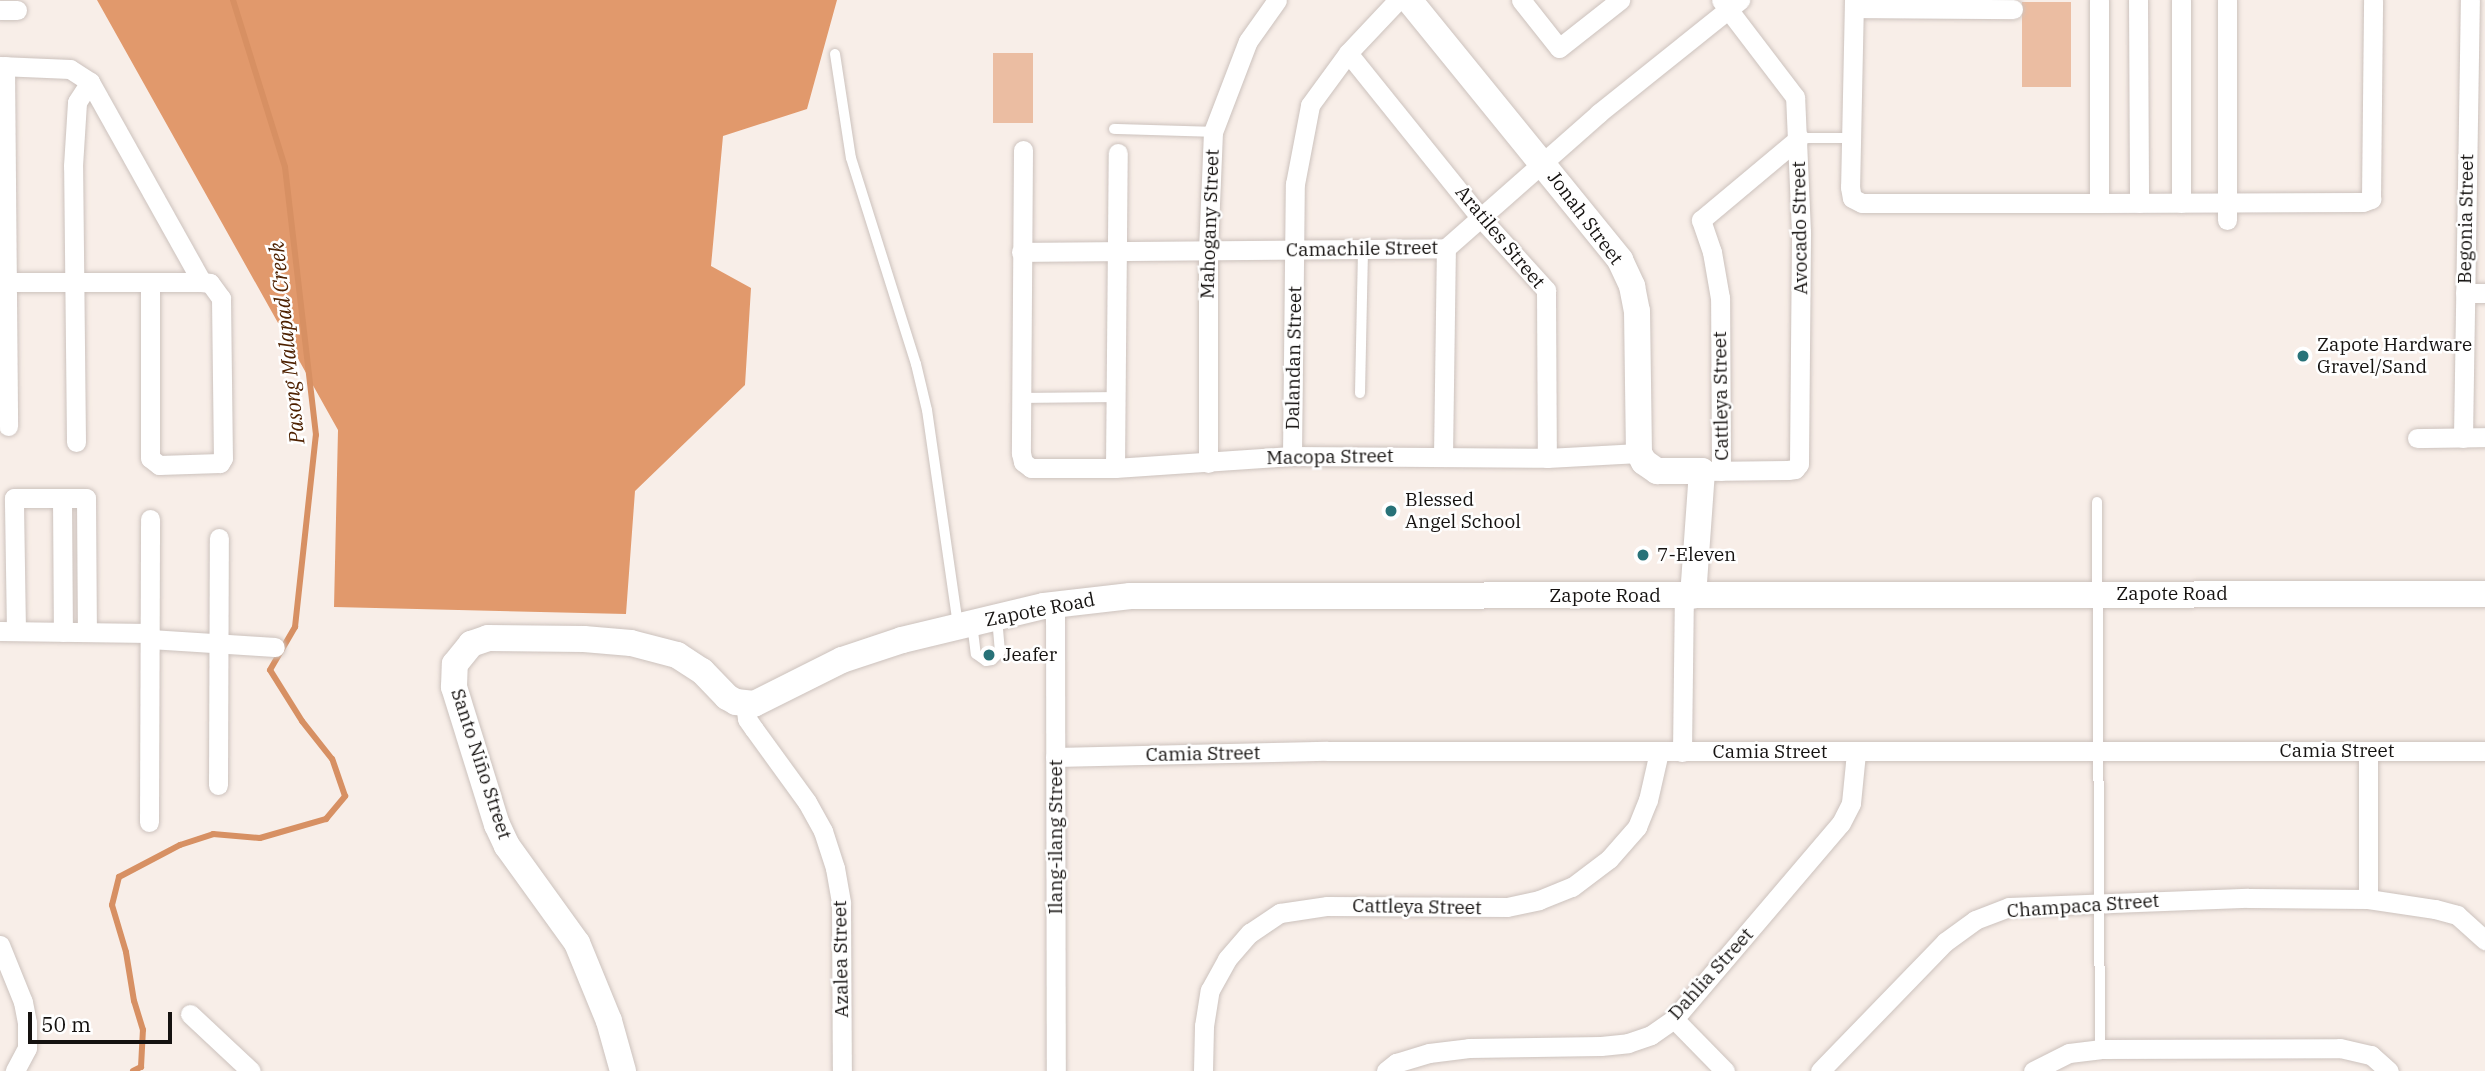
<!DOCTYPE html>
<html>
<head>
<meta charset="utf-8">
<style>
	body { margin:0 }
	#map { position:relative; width:2485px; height:1071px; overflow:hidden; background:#f8eee8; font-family:"IBM Plex Serif",serif }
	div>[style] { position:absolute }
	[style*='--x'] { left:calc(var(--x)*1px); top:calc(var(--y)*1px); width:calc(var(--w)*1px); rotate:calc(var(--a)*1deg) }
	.green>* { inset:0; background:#ebbda2; transform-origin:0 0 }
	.forest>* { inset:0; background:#e1996c }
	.stream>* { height:6px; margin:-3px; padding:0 3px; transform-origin:3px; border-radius:3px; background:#d79063 }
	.roads { filter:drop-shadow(0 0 2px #ccc2bd) drop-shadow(0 0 2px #ccc2bd) }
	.lane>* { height:10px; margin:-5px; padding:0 5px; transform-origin:5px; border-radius:5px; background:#fff }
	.street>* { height:19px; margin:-9.5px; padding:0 9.5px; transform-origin:9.5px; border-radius:9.5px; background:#fff }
	.secondary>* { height:26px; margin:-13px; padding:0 13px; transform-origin:13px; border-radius:13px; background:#fff }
	.dots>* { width:19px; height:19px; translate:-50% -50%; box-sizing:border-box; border:4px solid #fff; border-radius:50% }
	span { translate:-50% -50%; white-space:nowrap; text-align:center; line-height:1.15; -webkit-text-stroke:5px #fff; paint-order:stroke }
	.street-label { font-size:19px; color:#151210 }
	.poi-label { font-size:19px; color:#151210 }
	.left { translate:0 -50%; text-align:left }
	.water-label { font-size:21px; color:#4e2100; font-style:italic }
	.scale { position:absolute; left:28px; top:1012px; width:144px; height:32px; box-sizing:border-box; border:4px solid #151210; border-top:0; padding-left:9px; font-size:21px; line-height:24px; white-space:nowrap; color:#151210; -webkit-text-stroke:5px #fff; paint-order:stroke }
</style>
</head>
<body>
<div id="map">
	<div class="green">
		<i style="left:2022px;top:2px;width:49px;height:85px"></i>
		<i style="left:993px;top:53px;width:40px;height:70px"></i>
	</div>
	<div class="forest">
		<i style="clip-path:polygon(97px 0,837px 0,807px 109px,723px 136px,711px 266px,751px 288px,745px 385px,635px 491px,626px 614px,334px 607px,338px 430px)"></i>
	</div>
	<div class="stream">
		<i style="--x:133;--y:1071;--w:9;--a:-27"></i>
		<i style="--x:141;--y:1067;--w:37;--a:-87"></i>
		<i style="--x:143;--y:1030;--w:30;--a:-107"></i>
		<i style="--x:134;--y:1001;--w:50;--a:-99.3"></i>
		<i style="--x:126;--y:952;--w:49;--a:-106.6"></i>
		<i style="--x:112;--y:905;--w:29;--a:-76"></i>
		<i style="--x:119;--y:877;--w:69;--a:-27.7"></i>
		<i style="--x:180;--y:845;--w:35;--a:-18"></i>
		<i style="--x:213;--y:834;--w:47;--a:4.9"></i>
		<i style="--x:260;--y:838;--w:69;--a:-16.1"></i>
		<i style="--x:326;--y:819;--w:30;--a:-50"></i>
		<i style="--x:345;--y:796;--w:39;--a:-109"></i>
		<i style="--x:332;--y:759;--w:48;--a:-128.3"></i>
		<i style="--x:302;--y:721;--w:60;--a:-122.1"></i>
		<i style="--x:270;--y:670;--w:50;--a:-59.8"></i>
		<i style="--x:295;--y:627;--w:193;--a:-83.8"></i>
		<i style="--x:316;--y:435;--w:270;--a:-96.6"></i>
		<i style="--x:285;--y:167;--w:175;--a:-107.3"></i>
	</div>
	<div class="roads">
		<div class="lane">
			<i style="--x:835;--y:54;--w:105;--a:81.3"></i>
			<i style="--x:851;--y:158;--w:216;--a:72.5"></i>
			<i style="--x:916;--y:364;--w:47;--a:76.6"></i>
			<i style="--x:927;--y:410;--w:218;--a:81.8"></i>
			<i style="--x:1114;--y:129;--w:99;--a:1.7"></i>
			<i style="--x:1799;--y:138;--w:52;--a:0"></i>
			<i style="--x:1360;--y:393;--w:142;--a:-88.8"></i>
			<i style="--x:1021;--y:398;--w:96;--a:-0.6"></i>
			<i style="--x:2097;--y:502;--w:547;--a:89.69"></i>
			<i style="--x:972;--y:623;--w:31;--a:83"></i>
			<i style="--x:976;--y:654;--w:12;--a:35"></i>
			<i style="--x:986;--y:661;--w:6;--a:-9"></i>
			<i style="--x:992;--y:660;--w:11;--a:-45"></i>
			<i style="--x:1000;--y:652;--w:32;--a:-95"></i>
		</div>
		<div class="street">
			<i style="--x:1521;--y:0;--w:61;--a:51.6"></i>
			<i style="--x:1559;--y:48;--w:78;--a:-38.2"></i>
			<i style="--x:1854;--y:0;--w:187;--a:91.2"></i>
			<i style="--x:1850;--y:187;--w:11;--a:80"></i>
			<i style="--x:1852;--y:198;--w:11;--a:27"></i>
			<i style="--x:1862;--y:203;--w:237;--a:0"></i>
			<i style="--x:2099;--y:203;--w:264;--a:-0.2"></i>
			<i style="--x:2363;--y:202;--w:9;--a:-21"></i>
			<i style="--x:2371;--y:199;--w:199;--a:-89.4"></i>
			<i style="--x:2138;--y:0;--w:203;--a:89.7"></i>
			<i style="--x:2227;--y:0;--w:220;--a:90"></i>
			<i style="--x:1854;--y:8;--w:159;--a:0.4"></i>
			<i style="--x:0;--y:10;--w:17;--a:0"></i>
			<i style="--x:1348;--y:53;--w:209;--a:51.2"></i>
			<i style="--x:1479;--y:216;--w:100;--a:47.8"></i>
			<i style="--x:1546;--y:290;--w:168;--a:89.7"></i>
			<i style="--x:0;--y:66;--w:70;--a:2.5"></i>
			<i style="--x:70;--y:69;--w:24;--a:33"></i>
			<i style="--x:90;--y:82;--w:229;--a:60.8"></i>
			<i style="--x:5;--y:66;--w:360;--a:89.5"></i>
			<i style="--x:1023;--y:150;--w:303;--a:90.4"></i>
			<i style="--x:1021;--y:453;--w:9;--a:77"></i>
			<i style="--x:1023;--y:462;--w:10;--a:37"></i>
			<i style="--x:1031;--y:468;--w:84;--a:0"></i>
			<i style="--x:1115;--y:468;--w:177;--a:-3.9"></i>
			<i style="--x:1292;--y:456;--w:255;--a:0.4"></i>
			<i style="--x:1547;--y:458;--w:92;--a:-3.1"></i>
			<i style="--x:2099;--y:203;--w:203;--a:-90"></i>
			<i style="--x:2181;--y:203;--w:203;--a:-90"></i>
			<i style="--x:1021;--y:252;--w:425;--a:-0.5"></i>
			<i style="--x:1446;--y:248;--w:204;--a:-41.4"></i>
			<i style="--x:1599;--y:113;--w:181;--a:-38.7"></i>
			<i style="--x:0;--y:282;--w:202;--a:0"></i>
			<i style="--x:202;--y:282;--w:8;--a:7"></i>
			<i style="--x:210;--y:283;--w:19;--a:54"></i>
			<i style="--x:221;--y:298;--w:160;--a:89.3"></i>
			<i style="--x:223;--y:458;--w:6;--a:121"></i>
			<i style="--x:220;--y:463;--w:61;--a:178.1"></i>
			<i style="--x:159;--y:465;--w:11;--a:-142"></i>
			<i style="--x:150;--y:458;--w:176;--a:-90"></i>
			<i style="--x:2465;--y:293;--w:20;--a:0"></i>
			<i style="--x:2417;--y:438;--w:68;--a:-0.8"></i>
			<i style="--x:2463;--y:438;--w:438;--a:-89.1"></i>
			<i style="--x:76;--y:442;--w:276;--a:-90.6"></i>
			<i style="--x:73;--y:166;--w:64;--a:-86.4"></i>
			<i style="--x:77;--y:102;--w:24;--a:-57"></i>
			<i style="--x:1292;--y:456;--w:272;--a:-89.4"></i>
			<i style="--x:1295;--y:184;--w:80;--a:-79.2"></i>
			<i style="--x:1310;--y:105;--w:64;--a:-53.8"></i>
			<i style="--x:1348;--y:53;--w:73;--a:-46.7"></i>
			<i style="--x:1443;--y:457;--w:209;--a:-89.2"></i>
			<i style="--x:1208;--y:463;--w:212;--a:-90"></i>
			<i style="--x:1208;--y:251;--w:119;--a:-87.6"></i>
			<i style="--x:1213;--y:132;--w:97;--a:-69"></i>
			<i style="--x:1248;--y:41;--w:50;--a:-54.7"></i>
			<i style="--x:1115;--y:468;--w:315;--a:-89.5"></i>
			<i style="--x:1702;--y:471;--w:86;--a:-0.7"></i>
			<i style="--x:1788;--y:470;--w:7;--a:-8"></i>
			<i style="--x:1795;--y:469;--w:6;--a:-51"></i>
			<i style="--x:1799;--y:464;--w:232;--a:-89.5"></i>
			<i style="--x:1801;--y:232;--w:135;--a:-92.5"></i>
			<i style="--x:1795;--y:97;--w:122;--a:-127.3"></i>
			<i style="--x:1721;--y:471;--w:173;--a:-90.3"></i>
			<i style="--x:1720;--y:298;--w:47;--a:-99.9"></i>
			<i style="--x:1712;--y:252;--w:34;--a:-109"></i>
			<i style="--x:1701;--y:220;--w:128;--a:-39.9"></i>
			<i style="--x:62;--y:498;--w:24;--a:0"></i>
			<i style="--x:86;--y:498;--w:134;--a:89.6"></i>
			<i style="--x:1055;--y:604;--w:467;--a:89.9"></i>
			<i style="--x:0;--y:631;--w:150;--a:0.8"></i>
			<i style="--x:16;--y:631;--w:133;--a:-90.9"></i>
			<i style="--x:14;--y:498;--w:48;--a:0"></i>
			<i style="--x:62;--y:498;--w:134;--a:89.6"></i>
			<i style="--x:150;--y:639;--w:125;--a:3.7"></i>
			<i style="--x:745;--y:704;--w:15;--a:82"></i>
			<i style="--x:747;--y:719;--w:12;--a:55"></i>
			<i style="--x:754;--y:729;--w:90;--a:54"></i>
			<i style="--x:807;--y:802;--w:33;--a:61"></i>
			<i style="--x:823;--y:831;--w:39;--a:72"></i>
			<i style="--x:835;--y:868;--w:36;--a:80"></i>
			<i style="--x:841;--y:903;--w:168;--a:89.7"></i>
			<i style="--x:2368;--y:751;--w:148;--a:90"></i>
			<i style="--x:1682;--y:752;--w:156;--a:-89.3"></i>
			<i style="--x:1055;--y:757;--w:272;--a:-1.3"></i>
			<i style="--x:1327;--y:751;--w:1158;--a:0"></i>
			<i style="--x:218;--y:785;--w:247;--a:-89.8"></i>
			<i style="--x:149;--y:822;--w:303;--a:-89.8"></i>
			<i style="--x:0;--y:945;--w:61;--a:68"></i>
			<i style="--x:23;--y:1002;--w:21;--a:79"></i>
			<i style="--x:27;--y:1023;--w:25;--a:90"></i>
			<i style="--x:27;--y:1048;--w:26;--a:118"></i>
			<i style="--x:190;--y:1014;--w:83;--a:43.1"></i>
			<i style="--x:1674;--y:1019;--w:73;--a:45.6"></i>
			<i style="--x:1203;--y:1071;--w:45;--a:-88.7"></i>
			<i style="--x:1204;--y:1026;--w:36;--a:-81"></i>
			<i style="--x:1210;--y:990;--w:35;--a:-61"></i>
			<i style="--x:1227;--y:959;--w:35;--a:-49"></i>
			<i style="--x:1250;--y:933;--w:36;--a:-34"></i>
			<i style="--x:1280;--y:913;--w:48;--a:-8.5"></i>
			<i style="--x:1327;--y:906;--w:180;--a:0.3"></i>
			<i style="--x:1507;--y:907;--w:33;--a:-12"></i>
			<i style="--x:1539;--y:900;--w:35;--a:-22"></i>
			<i style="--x:1572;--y:887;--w:46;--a:-37.1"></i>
			<i style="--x:1609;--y:859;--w:43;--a:-48.8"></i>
			<i style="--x:1637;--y:827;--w:29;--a:-68"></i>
			<i style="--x:1648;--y:800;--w:49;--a:-77.1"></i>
			<i style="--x:1386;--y:1071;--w:13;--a:-39"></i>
			<i style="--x:1396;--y:1063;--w:34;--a:-17"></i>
			<i style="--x:1429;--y:1053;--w:40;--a:-7.1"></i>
			<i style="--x:1469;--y:1048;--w:132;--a:-0.9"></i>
			<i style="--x:1601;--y:1046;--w:27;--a:-6"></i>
			<i style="--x:1628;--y:1043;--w:24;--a:-19"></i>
			<i style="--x:1651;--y:1035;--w:28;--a:-35"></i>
			<i style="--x:1674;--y:1019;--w:257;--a:-49.6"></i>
			<i style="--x:1841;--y:823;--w:22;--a:-63"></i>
			<i style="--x:1851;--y:803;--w:50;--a:-84.3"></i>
			<i style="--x:1820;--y:1071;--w:180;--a:-45.9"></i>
			<i style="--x:1945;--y:942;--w:37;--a:-36"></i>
			<i style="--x:1975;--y:920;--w:36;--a:-21"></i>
			<i style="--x:2009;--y:907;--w:239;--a:-2.2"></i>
			<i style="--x:2248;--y:898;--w:120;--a:0.5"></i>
			<i style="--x:2368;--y:899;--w:68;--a:8.5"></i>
			<i style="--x:2435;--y:909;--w:23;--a:15"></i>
			<i style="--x:2457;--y:915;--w:38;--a:42"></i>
			<i style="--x:2033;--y:1071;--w:40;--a:-26.6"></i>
			<i style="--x:2069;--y:1053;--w:31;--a:-7"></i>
			<i style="--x:2100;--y:1049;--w:240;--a:-0.2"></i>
			<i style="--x:2340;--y:1048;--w:32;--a:13"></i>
			<i style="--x:2371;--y:1055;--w:24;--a:42"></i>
		</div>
		<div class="secondary">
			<i style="--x:1409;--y:0;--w:335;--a:50.9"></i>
			<i style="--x:1620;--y:260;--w:29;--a:65"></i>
			<i style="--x:1632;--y:286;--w:25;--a:79"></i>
			<i style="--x:1637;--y:311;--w:142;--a:89.2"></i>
			<i style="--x:1639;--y:453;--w:10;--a:61"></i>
			<i style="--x:1644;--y:462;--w:16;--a:35"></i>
			<i style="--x:1657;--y:471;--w:45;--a:0"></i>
			<i style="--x:1702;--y:471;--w:125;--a:94.1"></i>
			<i style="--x:623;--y:1071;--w:52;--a:-105.6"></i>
			<i style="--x:609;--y:1021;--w:84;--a:-112.3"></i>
			<i style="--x:577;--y:943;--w:120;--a:-125.8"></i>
			<i style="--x:507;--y:846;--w:23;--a:-115"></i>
			<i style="--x:497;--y:825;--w:145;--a:-107.3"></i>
			<i style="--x:454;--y:687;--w:23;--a:-88"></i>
			<i style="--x:455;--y:664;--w:26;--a:-51"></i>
			<i style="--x:471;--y:644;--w:18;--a:-19"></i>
			<i style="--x:488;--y:638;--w:96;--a:0.6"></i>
			<i style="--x:584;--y:639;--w:47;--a:4.9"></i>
			<i style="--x:631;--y:643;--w:48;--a:14.6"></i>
			<i style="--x:677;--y:655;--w:30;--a:33"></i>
			<i style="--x:702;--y:671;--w:36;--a:46"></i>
			<i style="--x:727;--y:697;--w:10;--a:29"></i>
			<i style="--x:736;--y:702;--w:18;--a:6"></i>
			<i style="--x:754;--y:704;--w:98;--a:-26.6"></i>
			<i style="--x:842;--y:660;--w:63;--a:-18.4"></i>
			<i style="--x:902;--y:640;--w:146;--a:-13.5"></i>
			<i style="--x:1044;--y:606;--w:87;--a:-6.6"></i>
			<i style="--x:1130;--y:596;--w:1355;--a:-0.08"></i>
		</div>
	</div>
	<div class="dots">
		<i style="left:2303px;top:356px;background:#287278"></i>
		<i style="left:1391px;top:511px;background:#287278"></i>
		<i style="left:1643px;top:555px;background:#287278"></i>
		<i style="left:989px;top:655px;background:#287278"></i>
	</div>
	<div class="street-label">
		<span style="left:1585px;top:218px;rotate:53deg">Jonah Street</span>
		<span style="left:2466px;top:219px;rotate:-89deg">Begonia Street</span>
		<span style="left:1210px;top:224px;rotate:-88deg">Mahogany Street</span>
		<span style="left:1800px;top:228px;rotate:-91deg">Avocado Street</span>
		<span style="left:1500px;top:237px;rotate:50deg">Aratiles Street</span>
		<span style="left:1362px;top:249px;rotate:-1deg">Camachile Street</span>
		<span style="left:1294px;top:358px;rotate:-89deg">Dalandan Street</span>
		<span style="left:1721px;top:396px;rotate:-91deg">Cattleya Street</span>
		<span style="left:1330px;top:457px;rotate:-1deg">Macopa Street</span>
		<span style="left:2172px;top:594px">Zapote Road</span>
		<span style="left:1605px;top:596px">Zapote Road</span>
		<span style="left:1040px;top:610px;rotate:-11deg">Zapote Road</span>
		<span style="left:2337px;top:751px">Camia Street</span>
		<span style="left:1770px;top:752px">Camia Street</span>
		<span style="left:1203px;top:754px;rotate:-1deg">Camia Street</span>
		<span style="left:481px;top:764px;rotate:72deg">Santo Niño Street</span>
		<span style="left:1056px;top:837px;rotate:-90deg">Ilang-ilang Street</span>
		<span style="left:2083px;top:906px;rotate:-4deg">Champaca Street</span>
		<span style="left:1417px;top:907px;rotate:1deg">Cattleya Street</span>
		<span style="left:841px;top:959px;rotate:-91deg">Azalea Street</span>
		<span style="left:1711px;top:974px;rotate:-48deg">Dahlia Street</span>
	</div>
	<div class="poi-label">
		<span class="left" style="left:2317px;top:356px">Zapote Hardware<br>Gravel/Sand</span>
		<span class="left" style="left:1405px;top:511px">Blessed<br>Angel School</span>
		<span class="left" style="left:1657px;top:555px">7-Eleven</span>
		<span class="left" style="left:1003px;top:655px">Jeafer</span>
	</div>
	<div class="water-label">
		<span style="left:286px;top:343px;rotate:-96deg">Pasong Malapad Creek</span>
	</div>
	<div class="scale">50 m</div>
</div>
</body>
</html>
